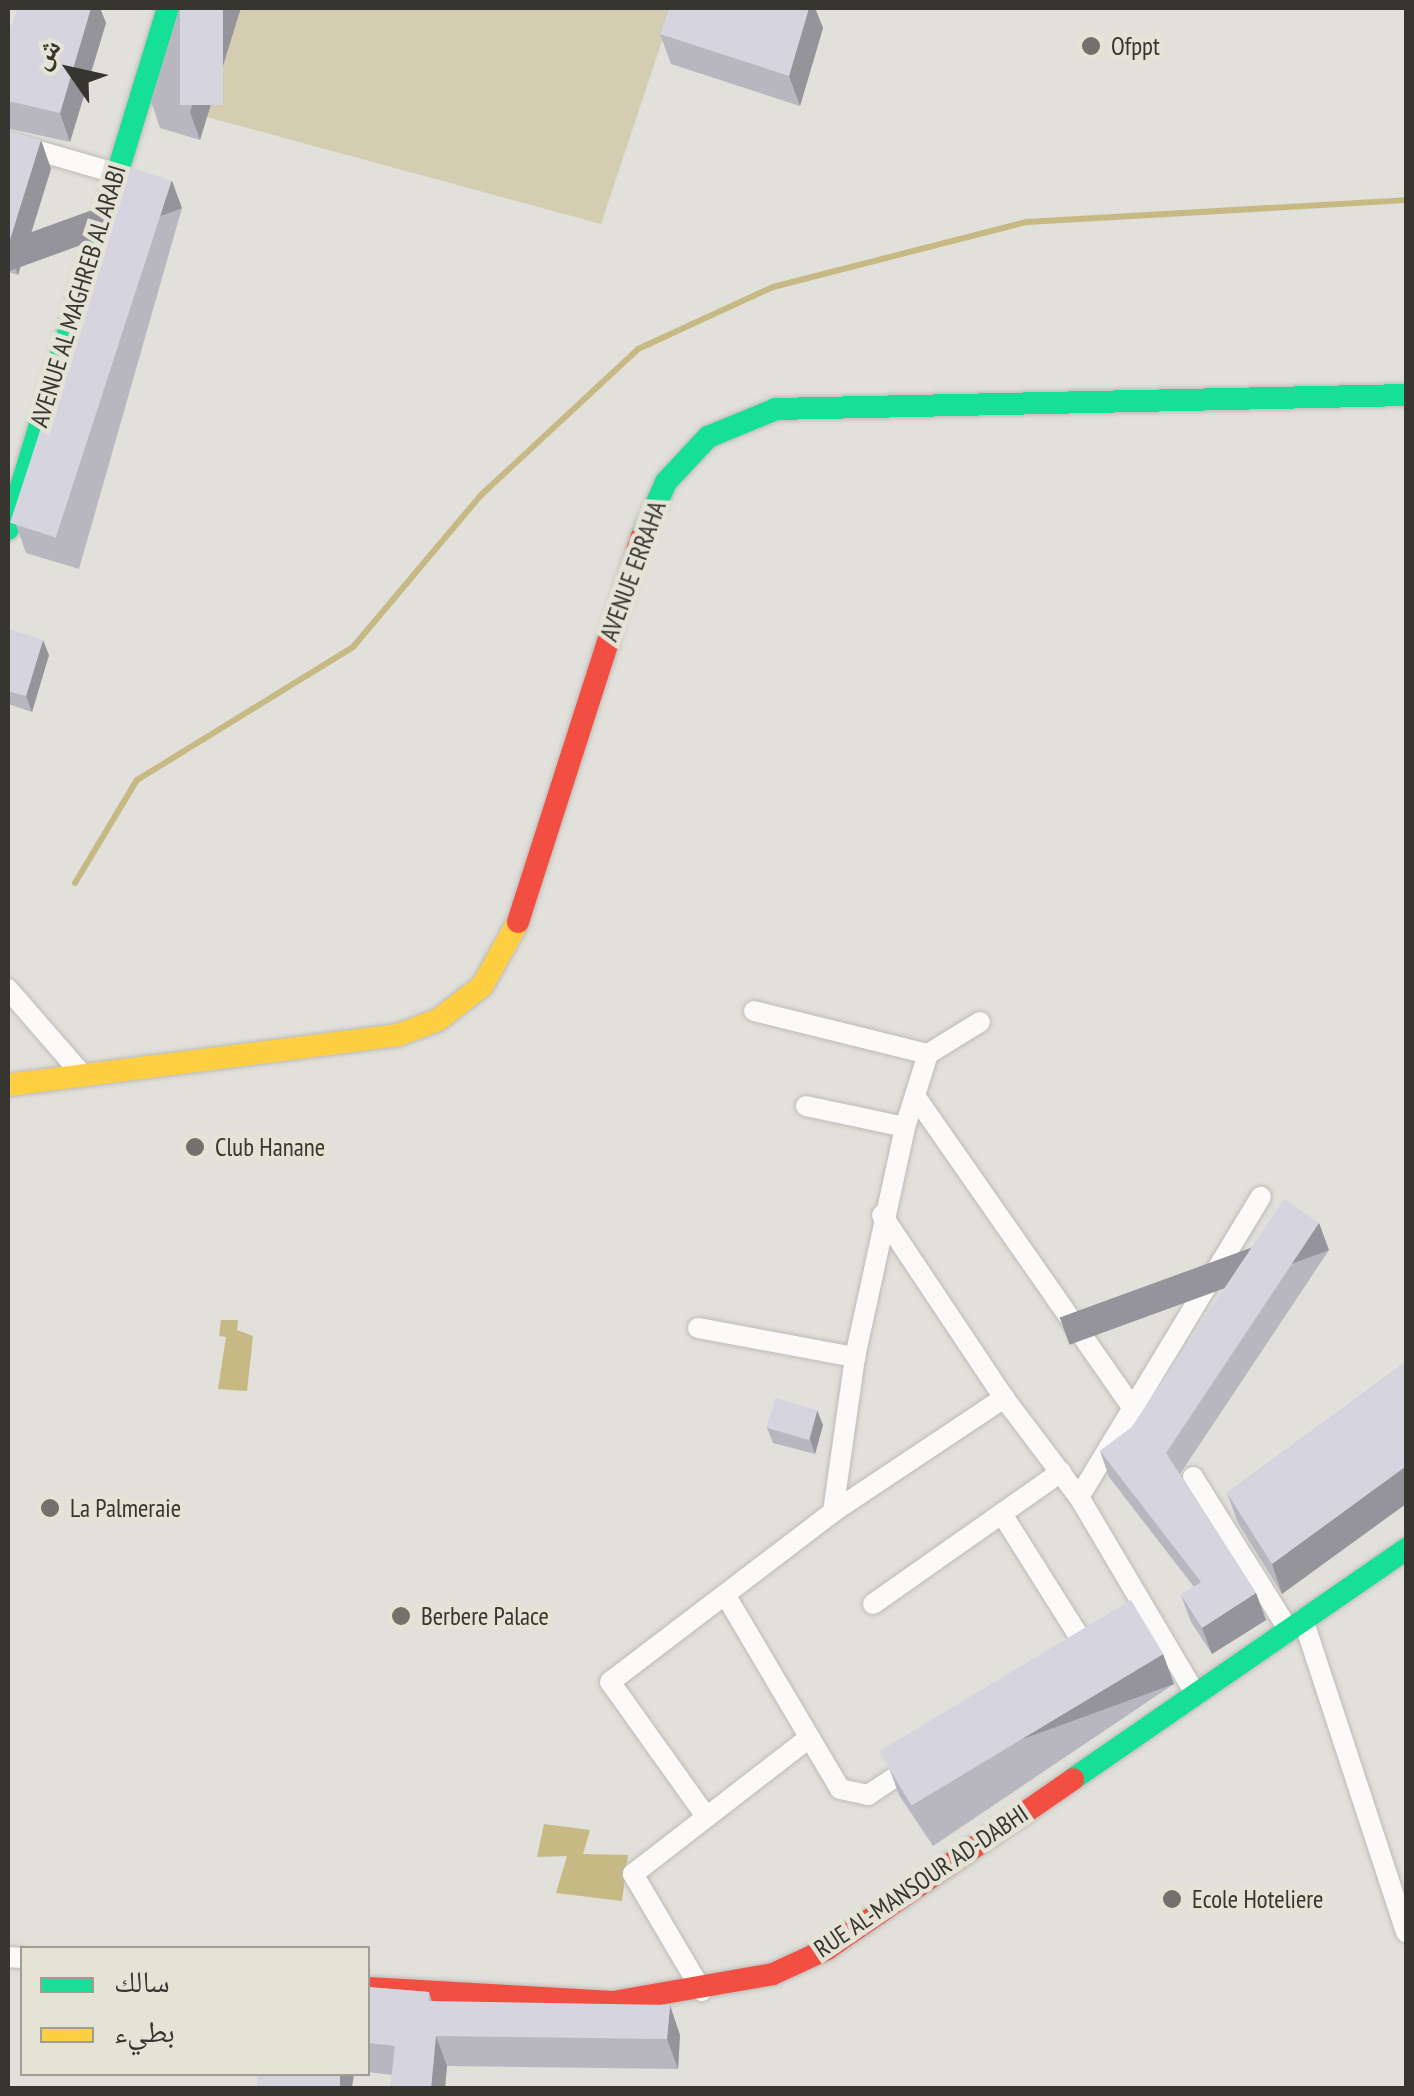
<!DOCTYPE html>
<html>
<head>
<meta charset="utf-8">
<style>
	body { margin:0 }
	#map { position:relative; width:1414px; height:2096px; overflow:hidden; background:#e2e0da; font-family:"PT Sans Narrow","Noto Naskh Arabic",sans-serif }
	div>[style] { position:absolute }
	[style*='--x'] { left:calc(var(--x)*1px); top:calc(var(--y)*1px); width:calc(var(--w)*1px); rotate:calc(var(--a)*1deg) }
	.green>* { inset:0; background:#d4cdb2 }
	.water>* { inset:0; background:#c7b983 }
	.stream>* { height:6px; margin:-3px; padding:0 3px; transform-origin:3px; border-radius:3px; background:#c7b983 }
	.roads { filter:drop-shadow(0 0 2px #bdbbb7) drop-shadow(0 0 2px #bdbbb7) }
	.street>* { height:20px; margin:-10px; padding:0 10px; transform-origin:10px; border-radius:10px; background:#fbfaf9 }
	.fast>* { height:22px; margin:-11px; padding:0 11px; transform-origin:11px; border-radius:11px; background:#16e098 }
	.slow>* { height:22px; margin:-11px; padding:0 11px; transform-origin:11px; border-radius:11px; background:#ffcf43 }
	.jam>* { height:22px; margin:-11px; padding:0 11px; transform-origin:11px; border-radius:11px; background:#f24e42 }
	.wall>* { inset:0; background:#b8b6bf }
	.shaded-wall>* { inset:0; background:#96949b; transform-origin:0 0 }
	.building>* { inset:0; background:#d6d4de; transform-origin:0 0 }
	.dots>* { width:28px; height:28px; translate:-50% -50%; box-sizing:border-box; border:5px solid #e5e2d6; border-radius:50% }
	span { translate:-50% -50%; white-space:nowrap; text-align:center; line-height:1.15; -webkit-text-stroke:9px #e5e2d6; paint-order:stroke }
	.poi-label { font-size:25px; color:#363530 }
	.left { translate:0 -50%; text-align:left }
	.street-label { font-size:25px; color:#363530 }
	.frame { position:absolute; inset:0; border:10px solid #363530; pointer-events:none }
	.legend { position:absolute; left:20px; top:1946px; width:350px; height:130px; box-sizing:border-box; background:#e5e2d6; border:2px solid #9f9d94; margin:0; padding:12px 18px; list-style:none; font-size:30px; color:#363530 }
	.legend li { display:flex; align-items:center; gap:20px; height:50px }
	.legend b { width:50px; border:2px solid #9f9d94 }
	.north { position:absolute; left:20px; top:20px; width:100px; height:100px; -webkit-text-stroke:8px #e5e2d6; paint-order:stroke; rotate:304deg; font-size:28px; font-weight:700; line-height:40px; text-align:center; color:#363530 }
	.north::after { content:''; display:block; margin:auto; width:35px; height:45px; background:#363530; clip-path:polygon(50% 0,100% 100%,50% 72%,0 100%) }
</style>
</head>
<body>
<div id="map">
	<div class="green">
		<i style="clip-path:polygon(241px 8px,673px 8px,601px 224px,207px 117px)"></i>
	</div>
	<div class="water">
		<i style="clip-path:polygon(221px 1320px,238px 1320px,237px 1330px,253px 1336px,247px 1391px,218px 1389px,226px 1337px,219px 1336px)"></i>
		<i style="clip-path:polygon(544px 1824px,590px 1830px,583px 1854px,628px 1855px,622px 1901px,556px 1893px,567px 1856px,537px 1857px)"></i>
	</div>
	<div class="stream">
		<i style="--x:75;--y:883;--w:120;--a:-59"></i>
		<i style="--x:137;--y:780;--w:254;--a:-31.6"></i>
		<i style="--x:353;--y:647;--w:197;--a:-49.9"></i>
		<i style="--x:480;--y:496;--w:216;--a:-42.9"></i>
		<i style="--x:638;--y:349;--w:149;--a:-24.7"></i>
		<i style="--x:773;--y:287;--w:262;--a:-14.4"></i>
		<i style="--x:1027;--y:222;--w:380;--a:-3.3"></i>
	</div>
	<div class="roads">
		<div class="street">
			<i style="--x:8;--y:142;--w:111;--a:16.2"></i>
			<i style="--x:8;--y:989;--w:110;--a:49.1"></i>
			<i style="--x:754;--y:1011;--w:179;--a:13.9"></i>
			<i style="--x:915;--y:1096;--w:381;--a:55.1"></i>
			<i style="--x:806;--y:1106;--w:101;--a:12"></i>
			<i style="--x:882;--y:1215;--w:220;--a:56.3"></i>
			<i style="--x:1004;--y:1398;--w:124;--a:52.9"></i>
			<i style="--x:1079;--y:1497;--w:228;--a:59.4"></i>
			<i style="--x:698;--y:1328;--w:160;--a:10.5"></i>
			<i style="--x:1193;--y:1477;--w:179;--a:58"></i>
			<i style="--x:1079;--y:1497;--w:351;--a:-58.8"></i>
			<i style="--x:833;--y:1512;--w:157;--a:-81.9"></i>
			<i style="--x:855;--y:1357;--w:235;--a:-77.7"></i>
			<i style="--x:905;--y:1127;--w:77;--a:-72.5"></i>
			<i style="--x:928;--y:1054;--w:61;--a:-31.6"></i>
			<i style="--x:1002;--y:1514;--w:160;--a:57.8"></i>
			<i style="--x:726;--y:1596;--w:224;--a:59.4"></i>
			<i style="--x:840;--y:1789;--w:29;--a:12"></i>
			<i style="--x:868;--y:1795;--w:56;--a:-33.4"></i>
			<i style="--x:873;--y:1604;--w:230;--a:-35.1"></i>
			<i style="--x:1303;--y:1619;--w:330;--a:71.8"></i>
			<i style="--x:705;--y:1815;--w:163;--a:-125.5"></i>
			<i style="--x:610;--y:1682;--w:280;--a:-37.3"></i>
			<i style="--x:833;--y:1512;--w:206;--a:-33.7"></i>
			<i style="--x:8;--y:1957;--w:14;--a:4"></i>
			<i style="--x:702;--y:1991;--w:136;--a:-120.5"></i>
			<i style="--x:633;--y:1874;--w:222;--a:-37.7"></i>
		</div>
		<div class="fast">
			<i style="--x:8;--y:529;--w:545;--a:-72.93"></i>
			<i style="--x:642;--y:536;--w:59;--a:-66"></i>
			<i style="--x:666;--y:482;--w:62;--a:-47"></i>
			<i style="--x:708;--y:437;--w:74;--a:-22.4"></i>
			<i style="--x:776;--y:409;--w:630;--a:-1.27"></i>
			<i style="--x:1073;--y:1779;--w:405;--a:-34.6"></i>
		</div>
		<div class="slow">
			<i style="--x:8;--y:1085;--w:393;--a:-7.3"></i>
			<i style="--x:398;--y:1035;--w:43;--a:-20.6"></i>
			<i style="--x:438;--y:1020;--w:56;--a:-37.7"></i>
			<i style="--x:482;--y:986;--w:73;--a:-60.6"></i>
		</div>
		<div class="jam">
			<i style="--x:518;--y:922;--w:405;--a:-72.2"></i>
			<i style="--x:368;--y:1988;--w:245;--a:3.3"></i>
			<i style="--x:613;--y:2002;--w:162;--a:-9.9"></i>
			<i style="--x:773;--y:1974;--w:60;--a:-24.8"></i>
			<i style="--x:827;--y:1949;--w:299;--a:-34.6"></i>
		</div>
	</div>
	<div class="wall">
		<i style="clip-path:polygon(18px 8px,100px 8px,106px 23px,70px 142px,11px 129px,8px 130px,41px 140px,51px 169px,18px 275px,8px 272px,8px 25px,12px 27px)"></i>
		<i style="clip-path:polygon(180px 8px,200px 140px,160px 128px,151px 101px)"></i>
		<i style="clip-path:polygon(669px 8px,815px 8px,823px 28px,800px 106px,671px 64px,660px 34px)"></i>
		<i style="clip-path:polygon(172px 181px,182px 208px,79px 569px,26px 553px,16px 525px)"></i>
		<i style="clip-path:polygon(8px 633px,49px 655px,32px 712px,8px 704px)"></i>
		<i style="clip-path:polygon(1319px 1223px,1329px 1250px,1180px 1474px,1256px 1593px,1266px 1620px,1212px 1654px,1191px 1622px,1181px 1595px,1194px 1587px,1109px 1477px,1100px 1451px,1131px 1428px)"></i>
		<i style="clip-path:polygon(1406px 1362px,1282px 1594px,1238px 1523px,1227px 1493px)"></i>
		<i style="clip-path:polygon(823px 1425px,815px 1454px,773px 1443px,767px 1428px)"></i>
		<i style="clip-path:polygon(1163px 1654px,1174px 1684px,933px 1846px,899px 1795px,888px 1765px)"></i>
		<i style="clip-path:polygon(368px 1987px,429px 1992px,432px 2001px,680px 2035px,678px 2069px,447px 2066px,445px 2088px,390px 2088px,392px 2075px,368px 2072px)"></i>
	</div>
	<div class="shaded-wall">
		<i style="clip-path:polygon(91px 8px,100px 8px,106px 23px,70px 142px,60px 113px)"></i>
		<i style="clip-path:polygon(223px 8px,241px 8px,200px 140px,190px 112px)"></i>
		<i style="clip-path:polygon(809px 8px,815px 8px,823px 28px,800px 106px,789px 76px)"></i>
		<i style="clip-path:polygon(41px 140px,51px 169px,18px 275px,8px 246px)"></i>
		<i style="left:172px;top:181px;width:29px;height:375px;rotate:70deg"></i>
		<i style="clip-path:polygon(43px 640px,49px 655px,32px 712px,26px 696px)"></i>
		<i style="left:1319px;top:1223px;width:29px;height:276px;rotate:70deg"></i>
		<i style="clip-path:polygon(817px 1410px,823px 1425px,815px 1454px,810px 1439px)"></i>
		<i style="clip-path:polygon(1406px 1466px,1406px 1504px,1282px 1594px,1272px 1564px)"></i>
		<i style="clip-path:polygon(1256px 1593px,1266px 1620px,1212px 1654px,1202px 1628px)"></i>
		<i style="left:1163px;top:1654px;width:32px;height:290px;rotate:70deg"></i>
		<i style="clip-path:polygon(670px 2005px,680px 2035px,678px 2069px,667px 2039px)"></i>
		<i style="clip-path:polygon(436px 2036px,447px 2066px,445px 2088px,431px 2088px)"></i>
		<i style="clip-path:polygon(340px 2074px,354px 2074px,352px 2088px,338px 2088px)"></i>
	</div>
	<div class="building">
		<i style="clip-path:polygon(18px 8px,91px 8px,60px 113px,8px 101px,8px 25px,12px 27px)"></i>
		<i style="left:180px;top:8px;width:43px;height:97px"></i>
		<i style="clip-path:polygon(669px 8px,809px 8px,789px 76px,660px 34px)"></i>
		<i style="clip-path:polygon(8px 130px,41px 140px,8px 246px)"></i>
		<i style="left:126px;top:166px;width:48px;height:375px;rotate:18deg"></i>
		<i style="clip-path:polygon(9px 629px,43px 640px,26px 696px,8px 691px)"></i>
		<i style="clip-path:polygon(1284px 1199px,1319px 1223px,1166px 1453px,1256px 1593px,1202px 1628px,1181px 1595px,1201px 1582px,1100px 1451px,1131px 1428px)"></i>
		<i style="clip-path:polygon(1406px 1362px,1406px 1466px,1272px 1564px,1227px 1493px)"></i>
		<i style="left:775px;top:1398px;width:44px;height:31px;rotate:16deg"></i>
		<i style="left:1131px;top:1600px;width:63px;height:294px;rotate:59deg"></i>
		<i style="clip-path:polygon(368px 1987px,429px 1992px,429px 2001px,670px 2005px,667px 2039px,436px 2036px,431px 2088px,390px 2088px,395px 2046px,368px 2043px)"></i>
		<i style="left:257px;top:2074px;width:83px;height:14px"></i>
	</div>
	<div class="dots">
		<i style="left:1091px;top:46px;background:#72716c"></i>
		<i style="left:195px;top:1147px;background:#72716c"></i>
		<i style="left:50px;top:1508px;background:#72716c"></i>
		<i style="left:401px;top:1616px;background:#72716c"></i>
		<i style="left:1172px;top:1899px;background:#72716c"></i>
	</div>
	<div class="poi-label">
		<span class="left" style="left:1111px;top:46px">Ofppt</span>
		<span class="left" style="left:215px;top:1147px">Club Hanane</span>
		<span class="left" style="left:70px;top:1508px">La Palmeraie</span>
		<span class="left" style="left:421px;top:1616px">Berbere Palace</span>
		<span class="left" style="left:1192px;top:1899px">Ecole Hoteliere</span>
	</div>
	<div class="street-label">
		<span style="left:78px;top:296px;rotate:-73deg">AVENUE AL MAGHREB AL ARABI</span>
		<span style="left:633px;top:571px;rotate:-70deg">AVENUE ERRAHA</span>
		<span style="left:921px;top:1881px;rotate:-34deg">RUE AL-MANSOUR AD-DABHI</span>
	</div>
	<div class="frame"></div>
	<ul class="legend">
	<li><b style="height:12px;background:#16e098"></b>سالك</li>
	<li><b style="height:12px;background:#ffcf43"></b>بطيء</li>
	</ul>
	<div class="north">ش</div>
</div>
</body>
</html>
